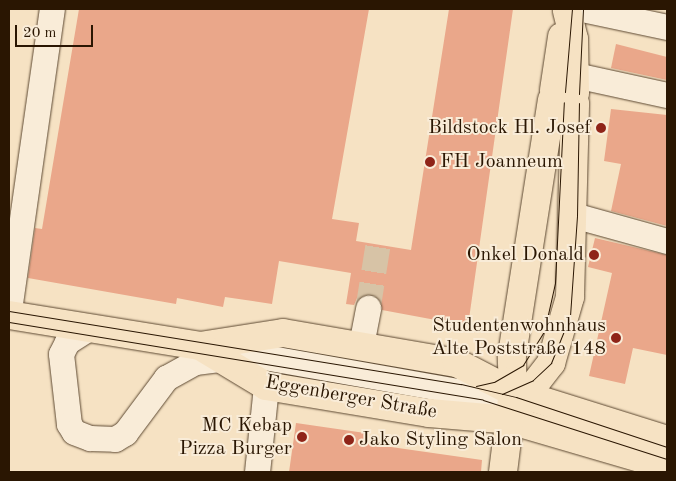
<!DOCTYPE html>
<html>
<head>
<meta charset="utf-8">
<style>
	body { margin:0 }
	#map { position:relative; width:676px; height:481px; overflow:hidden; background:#f6e2c3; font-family:"Old Standard TT",serif }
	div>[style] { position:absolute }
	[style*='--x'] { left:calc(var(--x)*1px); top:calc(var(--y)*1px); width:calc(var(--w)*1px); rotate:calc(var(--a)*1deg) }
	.building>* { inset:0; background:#eaa78a }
	.minor-tunnel>* { height:25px; margin-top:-12.5px; transform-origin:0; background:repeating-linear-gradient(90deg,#d7c3a6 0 25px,transparent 0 37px) }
	.roads { filter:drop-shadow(0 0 1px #5d4932) drop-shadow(0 0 1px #5d4932) }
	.minor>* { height:25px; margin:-12.5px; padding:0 12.5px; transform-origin:12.5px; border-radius:12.5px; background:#f9ecd8 }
	.major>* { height:28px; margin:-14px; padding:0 14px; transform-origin:14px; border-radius:14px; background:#f6e2c3 }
	.tram>* { height:1px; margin:-0.5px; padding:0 0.5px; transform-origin:0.5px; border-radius:0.5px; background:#2a1602 }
	.dots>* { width:14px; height:14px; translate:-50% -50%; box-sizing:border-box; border:2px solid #f9ecd8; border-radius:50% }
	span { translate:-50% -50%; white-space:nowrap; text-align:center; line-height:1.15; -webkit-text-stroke:4px #f9ecd8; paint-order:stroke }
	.poi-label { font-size:20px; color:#2a1602 }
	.right { translate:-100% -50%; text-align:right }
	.left { translate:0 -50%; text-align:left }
	.street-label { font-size:20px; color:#2a1602 }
	.frame { position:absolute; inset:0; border:10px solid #2a1602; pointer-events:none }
	.scale { position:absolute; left:15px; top:25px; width:78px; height:22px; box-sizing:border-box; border:2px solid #2a1602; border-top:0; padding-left:6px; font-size:15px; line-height:18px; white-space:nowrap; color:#2a1602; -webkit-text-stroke:4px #f9ecd8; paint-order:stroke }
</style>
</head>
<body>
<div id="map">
	<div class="building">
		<i style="clip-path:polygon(79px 9px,369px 9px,332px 219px,359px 223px,356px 241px,411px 250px,449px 9px,513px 9px,468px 326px,382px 310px,378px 297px,370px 294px,357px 298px,354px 305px,346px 304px,351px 273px,279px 261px,272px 304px,225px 297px,223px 307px,177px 298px,176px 304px,28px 278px,35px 228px,42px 229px)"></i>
		<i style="clip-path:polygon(616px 44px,667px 57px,667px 80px,611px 68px)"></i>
		<i style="clip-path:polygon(611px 109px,667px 115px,667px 226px,611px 211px,621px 164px,604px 161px)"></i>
		<i style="clip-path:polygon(595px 238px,667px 255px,667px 355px,633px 348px,625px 384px,589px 376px,612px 273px,588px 267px)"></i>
		<i style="clip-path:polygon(296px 423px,365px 433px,363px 443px,482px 460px,481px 472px,289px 472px)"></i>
	</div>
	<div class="minor-tunnel">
		<i style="--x:368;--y:308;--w:64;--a:-81"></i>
	</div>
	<div class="roads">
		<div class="minor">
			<i style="--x:582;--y:9;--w:87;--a:12"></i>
			<i style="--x:575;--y:75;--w:94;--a:12.3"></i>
			<i style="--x:573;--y:215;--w:98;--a:15.5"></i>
			<i style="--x:9;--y:310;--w:304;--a:-81.9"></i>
			<i style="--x:89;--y:328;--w:26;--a:148"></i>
			<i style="--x:67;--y:342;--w:13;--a:117"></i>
			<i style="--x:61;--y:354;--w:70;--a:83.5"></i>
			<i style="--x:69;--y:424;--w:9;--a:58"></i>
			<i style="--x:74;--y:432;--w:17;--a:21"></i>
			<i style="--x:90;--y:438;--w:25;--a:2"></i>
			<i style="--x:115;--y:439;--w:12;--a:-31"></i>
			<i style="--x:125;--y:433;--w:69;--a:-53.3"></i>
			<i style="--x:166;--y:378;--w:33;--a:-29"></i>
			<i style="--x:195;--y:362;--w:24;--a:-7"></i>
			<i style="--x:361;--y:345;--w:38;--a:-79"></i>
			<i style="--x:208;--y:347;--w:317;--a:10"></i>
			<i style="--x:257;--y:472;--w:86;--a:-84"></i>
		</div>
		<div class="major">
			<i style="--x:567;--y:11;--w:29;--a:76"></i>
			<i style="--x:574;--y:39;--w:54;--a:88.9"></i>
			<i style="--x:554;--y:90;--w:54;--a:-81.4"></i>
			<i style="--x:9;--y:315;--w:193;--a:9.2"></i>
			<i style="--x:200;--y:346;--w:84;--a:-8.9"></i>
			<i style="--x:283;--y:333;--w:177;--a:9.8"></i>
			<i style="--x:457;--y:363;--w:61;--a:27.4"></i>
			<i style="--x:511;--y:391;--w:164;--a:17.4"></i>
			<i style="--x:200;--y:346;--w:77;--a:31.2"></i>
			<i style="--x:266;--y:386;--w:165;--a:9.4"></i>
			<i style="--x:429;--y:413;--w:81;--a:4.9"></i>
			<i style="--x:510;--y:420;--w:164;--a:16.3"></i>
			<i style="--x:517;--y:407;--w:56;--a:-52.3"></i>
			<i style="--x:551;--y:363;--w:69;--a:-73.9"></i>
			<i style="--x:570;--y:297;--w:194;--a:-88.5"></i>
			<i style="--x:503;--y:472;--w:81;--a:-82.9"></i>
			<i style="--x:513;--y:392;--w:37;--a:-92"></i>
			<i style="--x:512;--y:355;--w:258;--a:-81.1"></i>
		</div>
	</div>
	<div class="tram">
		<i style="--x:565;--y:92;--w:83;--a:-85.2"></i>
		<i style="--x:579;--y:94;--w:85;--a:-87.3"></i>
		<i style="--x:9;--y:311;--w:458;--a:9.2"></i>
		<i style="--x:461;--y:384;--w:57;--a:13.3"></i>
		<i style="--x:516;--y:397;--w:159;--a:18.3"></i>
		<i style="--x:9;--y:322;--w:480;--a:9.3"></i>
		<i style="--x:483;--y:400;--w:193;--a:17.8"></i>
		<i style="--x:476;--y:386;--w:18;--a:-13"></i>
		<i style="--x:494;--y:382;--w:34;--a:-30"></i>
		<i style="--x:523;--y:365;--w:39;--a:-58"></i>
		<i style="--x:544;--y:332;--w:50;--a:-77.3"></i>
		<i style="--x:555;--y:283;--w:181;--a:-87.2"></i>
		<i style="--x:502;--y:394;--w:34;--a:-24"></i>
		<i style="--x:533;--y:380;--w:25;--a:-43"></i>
		<i style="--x:551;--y:363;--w:51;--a:-68"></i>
		<i style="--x:570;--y:316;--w:100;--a:-86"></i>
		<i style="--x:577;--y:216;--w:113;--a:-89"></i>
	</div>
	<div class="dots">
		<i style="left:601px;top:128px;background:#8f2418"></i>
		<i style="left:430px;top:162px;background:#8f2418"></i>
		<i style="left:594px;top:255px;background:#8f2418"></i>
		<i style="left:616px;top:338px;background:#8f2418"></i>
		<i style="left:302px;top:437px;background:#8f2418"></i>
		<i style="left:349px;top:440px;background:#8f2418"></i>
	</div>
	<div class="poi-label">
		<span class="right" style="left:591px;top:128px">Bildstock Hl. Josef</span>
		<span class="left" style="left:440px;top:162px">FH Joanneum</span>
		<span class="right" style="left:584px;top:255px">Onkel Donald</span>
		<span class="right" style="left:606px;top:338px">Studentenwohnhaus<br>Alte Poststraße 148</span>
		<span class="right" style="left:292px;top:438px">MC Kebap<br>Pizza Burger</span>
		<span class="left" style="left:359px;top:440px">Jako Styling Salon</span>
	</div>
	<div class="street-label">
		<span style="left:351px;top:398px;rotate:10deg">Eggenberger Straße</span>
	</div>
	<div class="frame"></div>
	<div class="scale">20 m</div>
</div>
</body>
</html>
